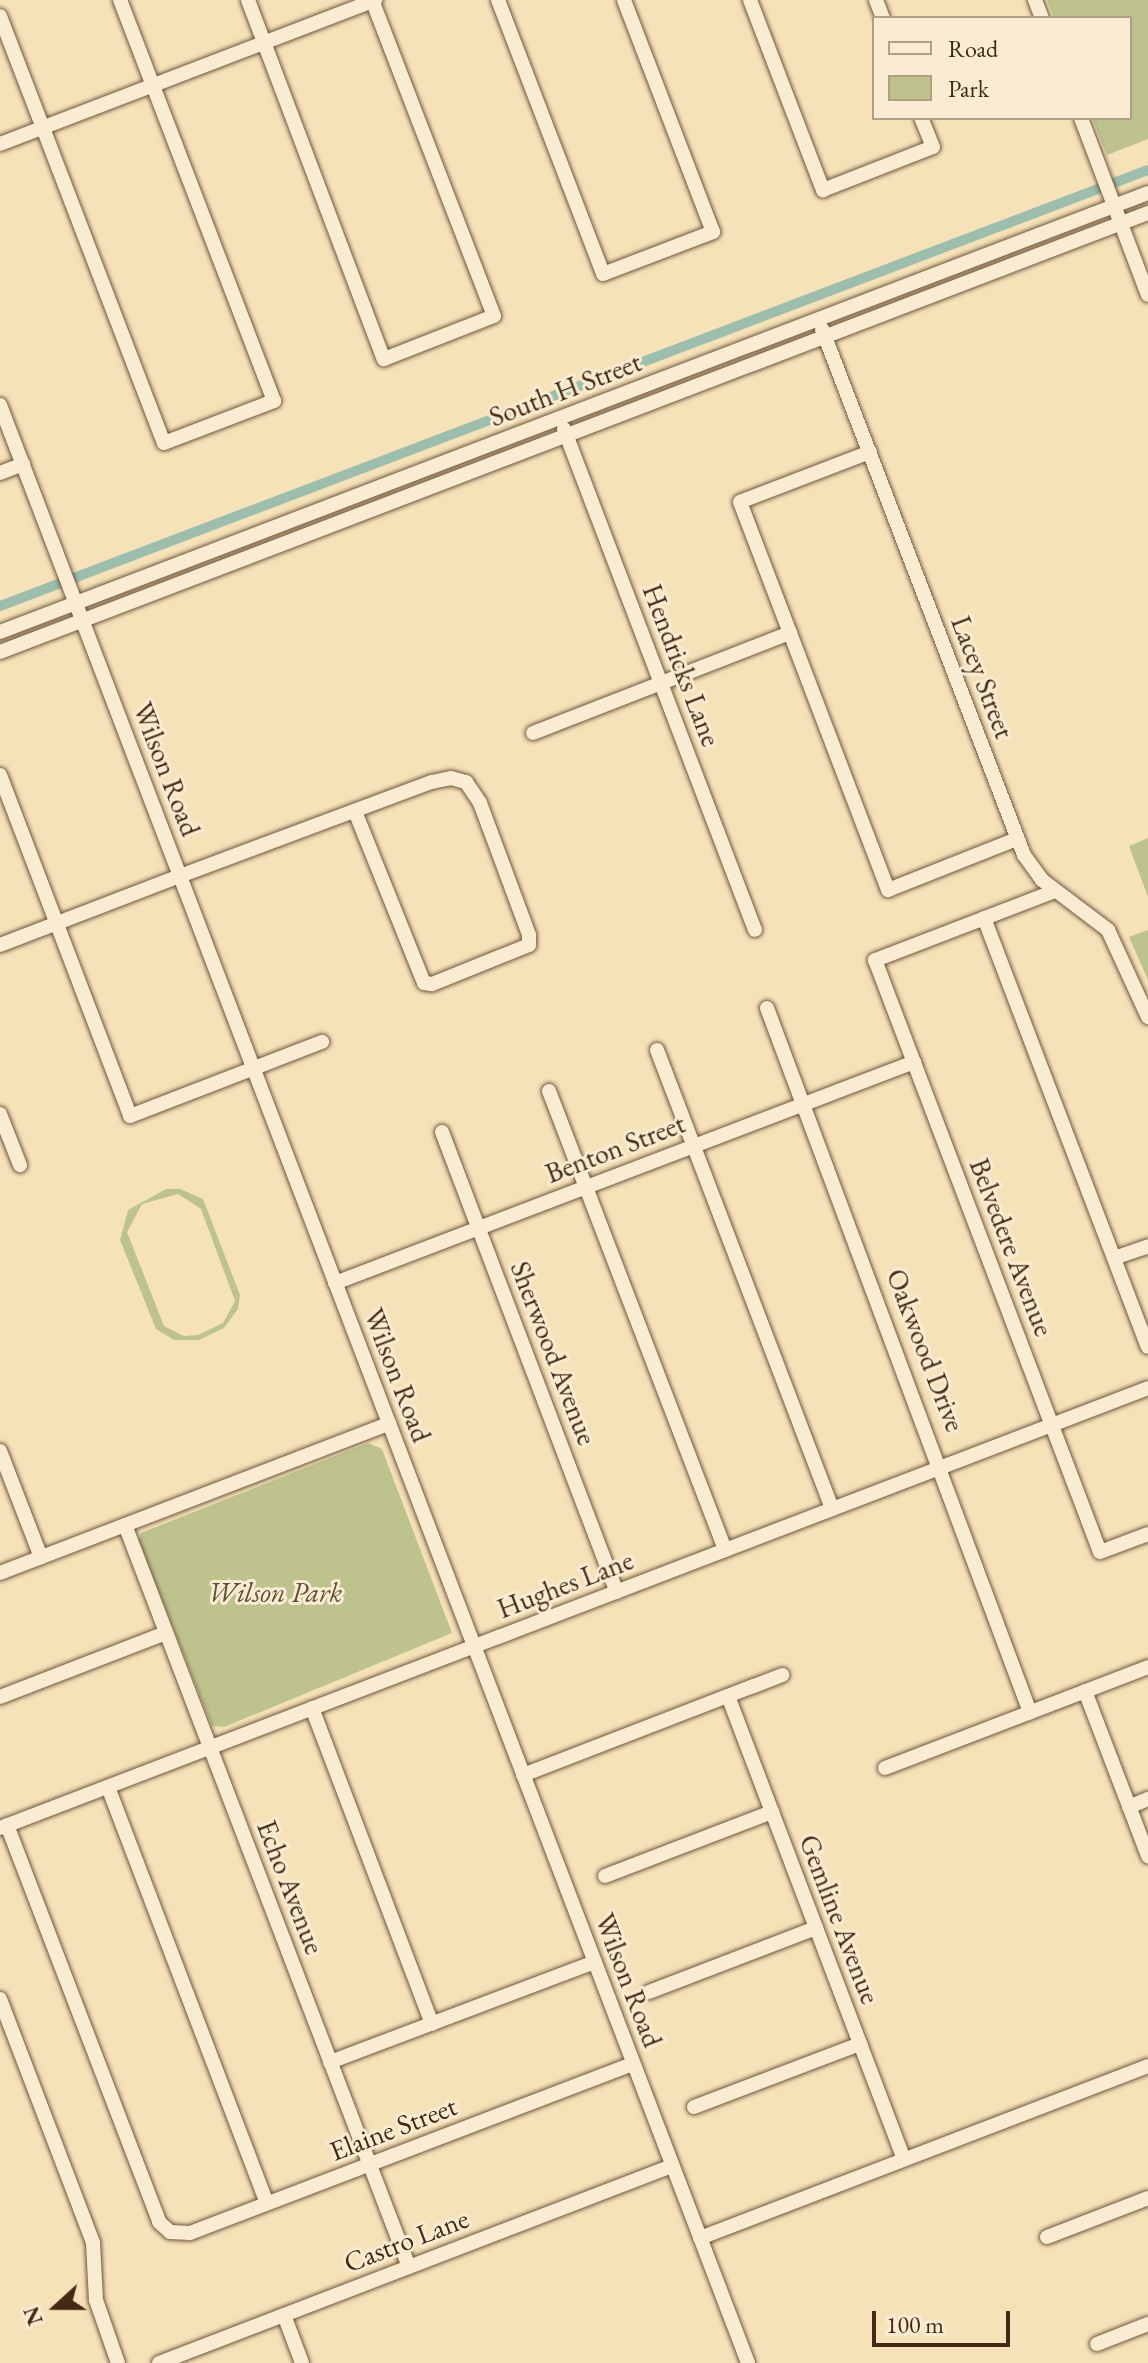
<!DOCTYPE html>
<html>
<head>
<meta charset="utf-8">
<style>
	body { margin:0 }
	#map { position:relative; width:1148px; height:2363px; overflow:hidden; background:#f6e2b9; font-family:"EB Garamond",serif }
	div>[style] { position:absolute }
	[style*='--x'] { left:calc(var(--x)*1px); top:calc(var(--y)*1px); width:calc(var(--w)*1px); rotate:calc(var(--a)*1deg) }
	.green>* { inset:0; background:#bec38e }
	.canal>* { height:10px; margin:-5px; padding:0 5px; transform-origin:5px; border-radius:5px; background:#9dbead }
	.roads { filter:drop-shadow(0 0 2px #70563c) drop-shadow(0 0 2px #70563c) }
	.minor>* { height:14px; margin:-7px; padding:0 7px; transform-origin:7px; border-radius:7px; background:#f9ecd2 }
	span { translate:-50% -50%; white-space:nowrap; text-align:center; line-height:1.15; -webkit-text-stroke:6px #f9ecd2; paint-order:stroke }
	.street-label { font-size:28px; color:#442813 }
	.park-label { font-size:28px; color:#624f32; font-style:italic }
	.legend { position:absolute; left:872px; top:16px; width:260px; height:104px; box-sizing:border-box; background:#f9ecd2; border:2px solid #b19e86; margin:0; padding:10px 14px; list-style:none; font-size:24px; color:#442813 }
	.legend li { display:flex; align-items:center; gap:16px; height:40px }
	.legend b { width:40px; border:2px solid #b19e86 }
	.north { position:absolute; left:16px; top:2267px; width:80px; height:80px; -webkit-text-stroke:6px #f9ecd2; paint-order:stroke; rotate:249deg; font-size:22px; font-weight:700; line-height:32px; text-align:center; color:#442813 }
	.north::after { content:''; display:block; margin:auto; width:28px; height:36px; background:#442813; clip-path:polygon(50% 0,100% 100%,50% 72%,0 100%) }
	.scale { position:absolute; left:872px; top:2311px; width:138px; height:36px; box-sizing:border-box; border:4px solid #442813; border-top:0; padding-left:10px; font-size:24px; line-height:28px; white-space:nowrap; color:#442813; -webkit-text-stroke:6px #f9ecd2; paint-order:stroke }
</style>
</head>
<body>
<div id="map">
	<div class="green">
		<i style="clip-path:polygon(1047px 0,1148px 0,1148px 139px,1107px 155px,1092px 118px,1130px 118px,1130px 18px,1054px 18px)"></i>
		<i style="clip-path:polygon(1148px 838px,1148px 897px,1129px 846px)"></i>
		<i style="clip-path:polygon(1148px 930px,1148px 980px,1129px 937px)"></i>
		<i style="clip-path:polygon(evenodd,166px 1189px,180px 1189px,203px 1199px,240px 1295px,238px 1309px,224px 1328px,199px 1340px,174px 1340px,156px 1329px,120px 1240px,128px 1210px,166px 1189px,178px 1194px,201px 1209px,235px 1301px,223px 1323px,198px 1335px,184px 1336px,164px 1326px,127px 1232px,142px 1204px,178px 1194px)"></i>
		<i style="clip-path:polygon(368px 1443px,382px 1449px,452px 1633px,224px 1727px,212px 1726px,139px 1541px,141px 1533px)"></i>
	</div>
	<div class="canal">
		<i style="--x:0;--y:606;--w:1228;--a:-20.8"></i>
	</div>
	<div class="roads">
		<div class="minor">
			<i style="--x:248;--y:0;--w:384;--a:69.3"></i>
			<i style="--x:384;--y:359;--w:118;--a:-21.4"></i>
			<i style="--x:494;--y:316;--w:339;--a:-111.1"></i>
			<i style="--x:498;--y:0;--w:293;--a:69"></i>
			<i style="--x:603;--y:274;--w:118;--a:-20.9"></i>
			<i style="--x:713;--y:232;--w:248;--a:-111"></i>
			<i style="--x:750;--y:0;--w:204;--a:69"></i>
			<i style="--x:823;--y:190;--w:118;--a:-21.4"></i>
			<i style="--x:933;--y:147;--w:31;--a:-112"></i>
			<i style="--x:876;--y:0;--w:19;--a:69"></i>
			<i style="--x:1035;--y:0;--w:19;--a:69"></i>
			<i style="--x:0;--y:16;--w:457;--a:69"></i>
			<i style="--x:164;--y:443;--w:118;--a:-20.9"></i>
			<i style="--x:274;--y:401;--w:430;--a:-111"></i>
			<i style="--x:1081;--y:118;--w:189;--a:69.3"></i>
			<i style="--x:0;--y:144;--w:402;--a:-21"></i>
			<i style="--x:822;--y:329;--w:563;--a:68.99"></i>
			<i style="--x:1024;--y:855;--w:31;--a:54"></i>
			<i style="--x:1042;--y:880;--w:83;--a:37.1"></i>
			<i style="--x:1108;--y:930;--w:96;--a:65.3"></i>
			<i style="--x:0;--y:405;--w:2096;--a:69.09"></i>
			<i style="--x:564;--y:429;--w:536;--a:69.13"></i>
			<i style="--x:870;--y:452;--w:139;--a:159"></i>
			<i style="--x:740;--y:502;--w:140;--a:69.1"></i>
			<i style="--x:790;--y:633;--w:275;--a:69.1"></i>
			<i style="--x:888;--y:890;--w:139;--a:-21.6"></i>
			<i style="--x:0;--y:473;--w:25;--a:-21"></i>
			<i style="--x:0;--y:632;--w:1229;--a:-20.93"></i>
			<i style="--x:0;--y:652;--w:1229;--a:-20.93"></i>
			<i style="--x:533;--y:733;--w:276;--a:-21.3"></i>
			<i style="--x:0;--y:775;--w:365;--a:69.1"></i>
			<i style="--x:130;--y:1116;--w:206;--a:-21.1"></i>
			<i style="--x:1055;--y:891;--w:193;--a:159"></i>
			<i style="--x:875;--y:960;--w:633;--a:69.19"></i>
			<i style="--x:1100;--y:1552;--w:51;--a:-20.6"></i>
			<i style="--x:984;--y:918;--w:459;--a:69.1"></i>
			<i style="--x:0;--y:945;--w:193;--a:-21"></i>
			<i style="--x:180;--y:876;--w:269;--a:-20.5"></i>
			<i style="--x:432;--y:782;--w:19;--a:-12"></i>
			<i style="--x:451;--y:778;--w:16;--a:15"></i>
			<i style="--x:466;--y:782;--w:25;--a:56"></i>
			<i style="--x:480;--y:803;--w:141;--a:69.6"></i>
			<i style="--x:529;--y:935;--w:10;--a:90"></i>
			<i style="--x:529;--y:945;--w:105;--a:158.1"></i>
			<i style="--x:432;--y:984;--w:8;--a:-173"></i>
			<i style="--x:424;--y:983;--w:185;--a:-111.9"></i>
			<i style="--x:767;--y:1008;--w:752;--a:69.52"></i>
			<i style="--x:657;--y:1050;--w:491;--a:69.1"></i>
			<i style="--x:549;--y:1091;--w:492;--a:69"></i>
			<i style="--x:0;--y:1114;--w:55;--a:68.6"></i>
			<i style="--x:442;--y:1132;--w:492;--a:69.2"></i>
			<i style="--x:1114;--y:1258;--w:36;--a:-19"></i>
			<i style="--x:335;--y:1283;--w:620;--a:-20.89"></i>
			<i style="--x:0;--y:1451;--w:114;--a:68.9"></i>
			<i style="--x:125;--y:1525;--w:794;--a:69.06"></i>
			<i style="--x:0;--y:1573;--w:417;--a:-21"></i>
			<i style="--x:1085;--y:1691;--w:177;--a:69.1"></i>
			<i style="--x:728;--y:1696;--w:495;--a:69.2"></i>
			<i style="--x:0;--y:1697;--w:178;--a:-21.1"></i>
			<i style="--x:312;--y:1708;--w:338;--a:69.2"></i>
			<i style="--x:885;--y:1768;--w:282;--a:-21"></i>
			<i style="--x:523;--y:1775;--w:278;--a:-21.1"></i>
			<i style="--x:108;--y:1787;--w:445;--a:69.1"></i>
			<i style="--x:1129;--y:1807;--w:21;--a:-23"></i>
			<i style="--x:7;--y:1825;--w:425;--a:69"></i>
			<i style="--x:159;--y:2222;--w:15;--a:42"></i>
			<i style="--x:170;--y:2232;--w:20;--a:3"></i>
			<i style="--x:190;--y:2233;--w:474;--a:-20.9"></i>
			<i style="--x:0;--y:1828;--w:1229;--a:-20.97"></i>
			<i style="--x:605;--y:1876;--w:179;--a:-21"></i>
			<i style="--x:649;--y:1992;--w:179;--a:-21"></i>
			<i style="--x:0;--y:1999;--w:261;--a:69.1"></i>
			<i style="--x:93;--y:2243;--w:57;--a:87"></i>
			<i style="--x:96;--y:2300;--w:67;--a:70.8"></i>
			<i style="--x:330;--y:2062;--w:283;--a:-20.7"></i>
			<i style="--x:694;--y:2107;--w:178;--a:-20.8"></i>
			<i style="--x:1047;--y:2237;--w:108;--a:-21.1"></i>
			<i style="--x:700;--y:2238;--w:480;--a:-21"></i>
			<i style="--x:284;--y:2315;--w:51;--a:69.4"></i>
			<i style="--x:1097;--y:2344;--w:55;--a:-21.4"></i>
			<i style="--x:159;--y:2363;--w:550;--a:-21.01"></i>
		</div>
	</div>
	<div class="street-label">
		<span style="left:565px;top:389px;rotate:-21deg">South H Street</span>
		<span style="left:682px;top:665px;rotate:69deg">Hendricks Lane</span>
		<span style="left:983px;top:677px;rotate:69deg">Lacey Street</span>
		<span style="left:167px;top:769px;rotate:69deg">Wilson Road</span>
		<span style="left:615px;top:1148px;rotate:-21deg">Benton Street</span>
		<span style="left:1012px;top:1247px;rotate:69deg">Belvedere Avenue</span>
		<span style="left:926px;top:1350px;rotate:69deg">Oakwood Drive</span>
		<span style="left:554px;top:1353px;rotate:69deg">Sherwood Avenue</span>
		<span style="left:398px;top:1375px;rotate:69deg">Wilson Road</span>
		<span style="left:565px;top:1584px;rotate:-21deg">Hughes Lane</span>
		<span style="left:291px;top:1887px;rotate:69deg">Echo Avenue</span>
		<span style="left:840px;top:1919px;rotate:69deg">Gemline Avenue</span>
		<span style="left:629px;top:1980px;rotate:69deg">Wilson Road</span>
		<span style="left:393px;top:2128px;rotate:-21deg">Elaine Street</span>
		<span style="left:406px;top:2240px;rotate:-21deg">Castro Lane</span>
	</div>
	<div class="park-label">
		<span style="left:275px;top:1592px">Wilson Park</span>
	</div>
	<ul class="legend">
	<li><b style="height:10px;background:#f9ecd2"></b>Road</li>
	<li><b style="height:22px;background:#bec38e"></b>Park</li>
	</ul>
	<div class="north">N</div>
	<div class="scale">100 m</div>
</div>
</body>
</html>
